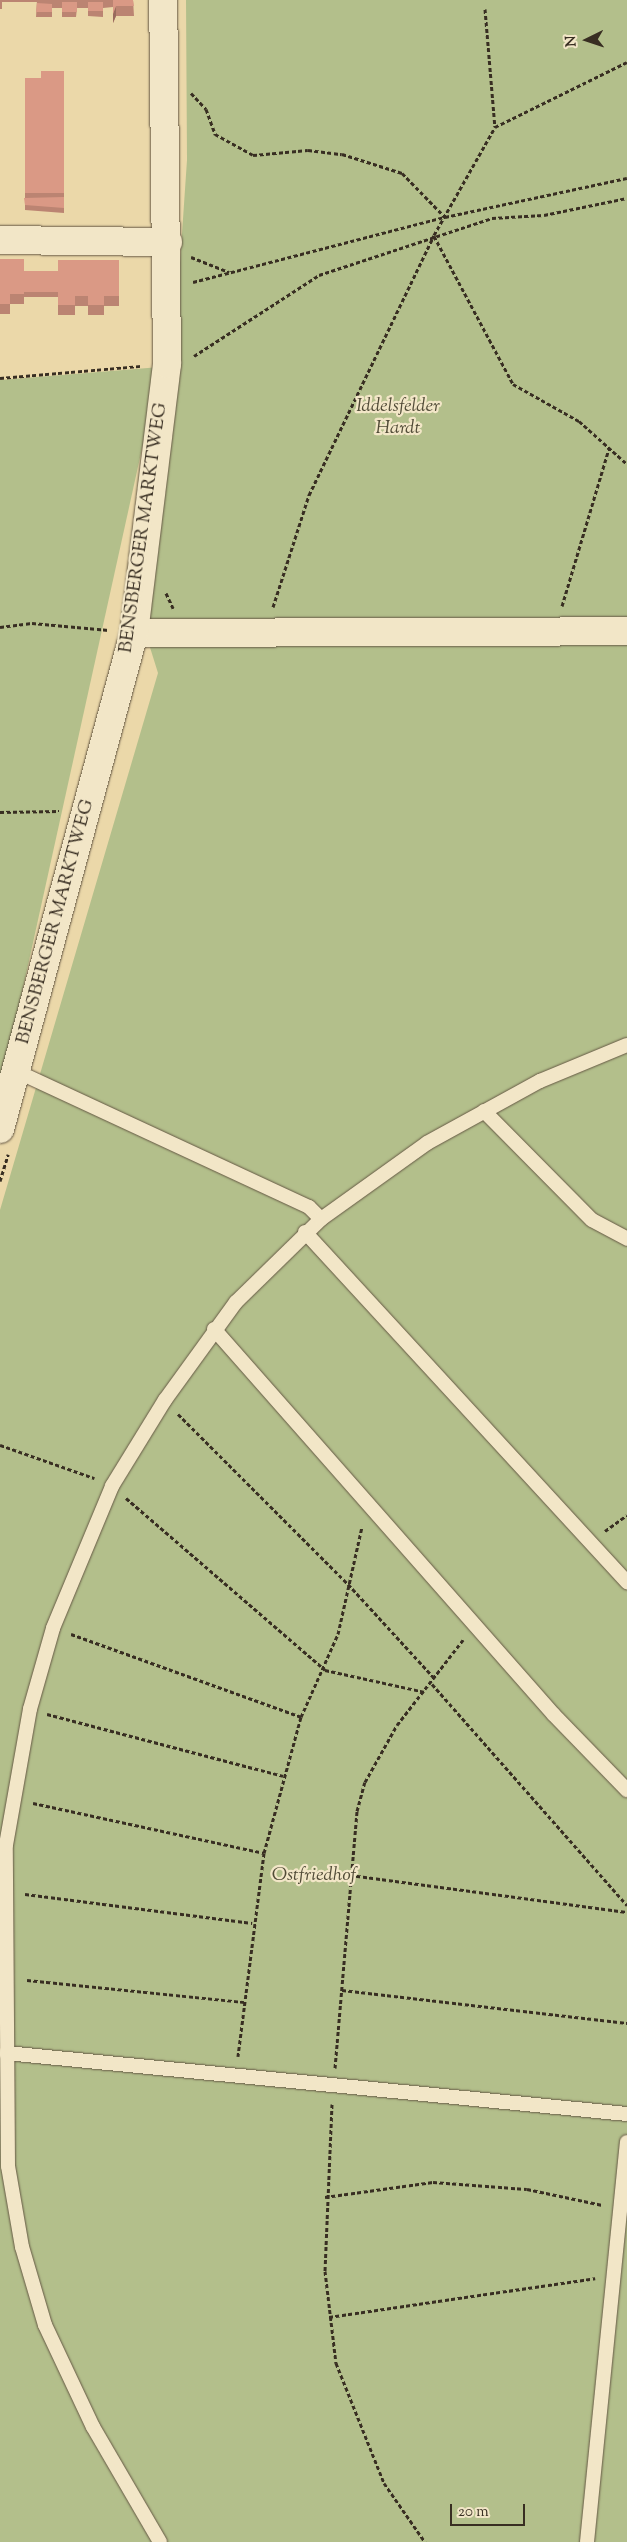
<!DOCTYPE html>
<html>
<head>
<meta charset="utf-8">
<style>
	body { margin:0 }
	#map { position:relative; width:627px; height:2542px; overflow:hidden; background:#ebd8a9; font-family:"Sorts Mill Goudy",serif }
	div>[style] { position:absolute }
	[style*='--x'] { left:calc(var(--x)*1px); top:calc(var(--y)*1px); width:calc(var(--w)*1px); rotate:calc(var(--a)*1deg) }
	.green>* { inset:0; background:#b3bf8b }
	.path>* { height:3px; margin-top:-1.5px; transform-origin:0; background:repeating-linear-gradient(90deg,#382e22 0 4px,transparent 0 6.5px) }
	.roads { filter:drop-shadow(0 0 1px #655844) drop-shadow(0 0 1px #655844) }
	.lane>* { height:14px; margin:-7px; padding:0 7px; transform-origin:7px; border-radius:7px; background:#f2e6c7 }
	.street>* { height:28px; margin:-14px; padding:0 14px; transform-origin:14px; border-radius:14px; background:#f2e6c7 }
	.secondary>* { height:28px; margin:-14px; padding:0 14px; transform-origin:14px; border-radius:14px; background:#f2e6c7 }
	.wall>* { inset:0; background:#bb8472 }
	.shaded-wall>* { inset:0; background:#996b5d }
	.building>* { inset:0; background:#da9985; transform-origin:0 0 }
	span { translate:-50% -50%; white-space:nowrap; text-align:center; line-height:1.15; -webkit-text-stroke:4.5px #f2e6c7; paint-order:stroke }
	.park-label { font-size:19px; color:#514b37; font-style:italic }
	.street-label { font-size:19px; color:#382e22 }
	.north { position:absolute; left:562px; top:15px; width:50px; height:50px; -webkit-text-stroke:4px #f2e6c7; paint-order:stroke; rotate:266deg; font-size:14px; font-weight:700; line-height:20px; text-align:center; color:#382e22 }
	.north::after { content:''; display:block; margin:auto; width:18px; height:22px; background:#382e22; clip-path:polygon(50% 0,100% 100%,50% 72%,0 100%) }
	.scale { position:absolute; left:450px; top:2504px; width:75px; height:22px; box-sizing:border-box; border:2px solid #382e22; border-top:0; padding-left:6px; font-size:15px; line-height:18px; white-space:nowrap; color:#382e22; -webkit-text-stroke:4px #f2e6c7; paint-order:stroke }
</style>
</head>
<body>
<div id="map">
	<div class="green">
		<i style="clip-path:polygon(186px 0,627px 0,627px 2542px,0 2542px,0 1210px,158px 673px,143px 625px,173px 366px,187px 160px)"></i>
		<i style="clip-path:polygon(160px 367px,6px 1065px,0 1085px,0 380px)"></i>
	</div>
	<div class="path">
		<i style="--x:485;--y:9;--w:118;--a:85.2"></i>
		<i style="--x:191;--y:93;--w:22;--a:47"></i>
		<i style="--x:206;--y:109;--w:27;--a:70"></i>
		<i style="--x:215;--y:134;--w:43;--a:28.9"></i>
		<i style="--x:253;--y:155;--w:55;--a:-5.2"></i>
		<i style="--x:308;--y:150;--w:34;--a:7"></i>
		<i style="--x:342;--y:154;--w:63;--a:17.6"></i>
		<i style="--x:402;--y:173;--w:62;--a:45.7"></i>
		<i style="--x:434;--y:236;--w:168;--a:61.9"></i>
		<i style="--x:513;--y:384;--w:76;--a:29.3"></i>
		<i style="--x:579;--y:421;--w:64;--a:41.9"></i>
		<i style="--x:191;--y:257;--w:41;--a:21.5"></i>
		<i style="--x:193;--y:282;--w:260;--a:-14.5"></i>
		<i style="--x:445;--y:217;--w:186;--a:-12.1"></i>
		<i style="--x:194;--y:356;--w:149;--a:-32.9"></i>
		<i style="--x:319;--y:275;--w:182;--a:-18.2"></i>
		<i style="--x:492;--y:218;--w:52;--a:-3.3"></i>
		<i style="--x:544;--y:215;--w:85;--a:-11.6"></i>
		<i style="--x:0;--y:378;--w:142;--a:-4.9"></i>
		<i style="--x:166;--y:593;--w:17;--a:65"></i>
		<i style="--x:562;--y:606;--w:165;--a:-73.4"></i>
		<i style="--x:273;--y:607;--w:118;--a:-72.2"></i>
		<i style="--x:309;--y:495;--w:288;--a:-64.3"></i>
		<i style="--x:434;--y:235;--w:124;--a:-60.5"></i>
		<i style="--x:495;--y:127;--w:147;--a:-26.2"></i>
		<i style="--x:0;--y:627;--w:32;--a:-7"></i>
		<i style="--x:32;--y:623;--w:77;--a:5.2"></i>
		<i style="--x:0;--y:812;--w:59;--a:-1"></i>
		<i style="--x:0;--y:1181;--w:28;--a:-73"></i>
		<i style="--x:178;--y:1414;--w:240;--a:45"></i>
		<i style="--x:348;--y:1584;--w:129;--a:47.5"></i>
		<i style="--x:0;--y:1445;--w:100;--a:19.3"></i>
		<i style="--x:126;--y:1498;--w:263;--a:40.8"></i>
		<i style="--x:325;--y:1670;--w:102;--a:12.4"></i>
		<i style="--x:605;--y:1531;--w:27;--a:-36"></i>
		<i style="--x:71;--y:1634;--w:245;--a:19.8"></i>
		<i style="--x:432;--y:1684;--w:295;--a:48.6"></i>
		<i style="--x:47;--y:1714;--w:244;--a:14.7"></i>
		<i style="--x:33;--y:1803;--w:236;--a:12.2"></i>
		<i style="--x:264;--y:1853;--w:205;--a:97.3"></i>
		<i style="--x:264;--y:1853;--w:141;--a:-74.8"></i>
		<i style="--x:301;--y:1717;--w:91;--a:-66"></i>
		<i style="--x:338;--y:1634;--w:110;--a:-77.4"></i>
		<i style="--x:350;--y:1875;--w:279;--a:7.6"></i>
		<i style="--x:25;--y:1894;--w:229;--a:7.3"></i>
		<i style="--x:27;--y:1980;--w:219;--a:5.8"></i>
		<i style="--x:342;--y:1990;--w:287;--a:6.6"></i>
		<i style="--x:335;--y:2068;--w:258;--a:-85.1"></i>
		<i style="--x:357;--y:1811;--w:30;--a:-75"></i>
		<i style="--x:365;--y:1782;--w:65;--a:-60.7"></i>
		<i style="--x:397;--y:1725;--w:108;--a:-52.2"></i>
		<i style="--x:332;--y:2104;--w:167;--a:92.4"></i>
		<i style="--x:325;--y:2271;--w:93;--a:83.2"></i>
		<i style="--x:336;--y:2363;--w:129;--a:68.2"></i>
		<i style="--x:384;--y:2483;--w:72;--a:55.2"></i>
		<i style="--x:325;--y:2197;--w:109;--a:-7.9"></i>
		<i style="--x:433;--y:2182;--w:94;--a:4.3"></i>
		<i style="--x:527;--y:2189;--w:77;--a:12"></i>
		<i style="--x:329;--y:2317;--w:269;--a:-8.3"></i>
	</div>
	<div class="roads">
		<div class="lane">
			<i style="--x:16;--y:1071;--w:323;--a:24.9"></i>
			<i style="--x:309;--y:1207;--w:17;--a:45"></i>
			<i style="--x:484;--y:1111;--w:153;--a:45.3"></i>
			<i style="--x:592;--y:1220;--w:40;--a:28"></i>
			<i style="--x:305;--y:1232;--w:476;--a:47.4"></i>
			<i style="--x:214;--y:1329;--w:514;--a:48.63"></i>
			<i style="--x:554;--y:1715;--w:105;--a:45.8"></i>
			<i style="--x:6;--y:2053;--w:624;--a:5.61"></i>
			<i style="--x:160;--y:2542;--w:133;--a:-120.2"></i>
			<i style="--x:93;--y:2427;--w:113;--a:-115.2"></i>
			<i style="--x:45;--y:2325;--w:81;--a:-106.4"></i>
			<i style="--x:22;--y:2247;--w:82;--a:-99.8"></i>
			<i style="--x:8;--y:2166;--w:321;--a:-90.4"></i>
			<i style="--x:6;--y:1845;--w:138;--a:-80"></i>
			<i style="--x:30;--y:1709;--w:84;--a:-74.1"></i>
			<i style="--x:53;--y:1628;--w:154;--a:-67.4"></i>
			<i style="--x:112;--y:1486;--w:101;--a:-58.4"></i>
			<i style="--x:165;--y:1400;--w:121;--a:-54.1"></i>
			<i style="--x:236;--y:1302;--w:119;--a:-44.3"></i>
			<i style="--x:321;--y:1219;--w:130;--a:-35.6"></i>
			<i style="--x:427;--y:1143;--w:129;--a:-28.8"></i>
			<i style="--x:540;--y:1081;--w:94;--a:-22.5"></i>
			<i style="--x:587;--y:2542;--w:402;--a:-84.3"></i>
		</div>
		<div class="street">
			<i style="--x:0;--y:240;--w:168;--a:0.7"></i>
			<i style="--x:134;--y:633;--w:493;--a:-0.2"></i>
		</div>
		<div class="secondary">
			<i style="--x:0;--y:1129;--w:514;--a:-74.88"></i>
			<i style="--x:134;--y:633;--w:271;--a:-83"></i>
			<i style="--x:167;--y:364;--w:364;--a:-90.6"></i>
		</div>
	</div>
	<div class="wall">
		<i style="clip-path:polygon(0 0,37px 0,37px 2px,2px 2px,2px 9px,0 9px)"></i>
		<i style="clip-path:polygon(37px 0,133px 0,134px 16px,116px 16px,113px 23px,113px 7px,103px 8px,103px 17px,88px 16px,88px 8px,77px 8px,76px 17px,62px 17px,62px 8px,52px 8px,52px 17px,36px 17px)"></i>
		<i style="clip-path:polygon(64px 71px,64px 213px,25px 210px,25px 78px,41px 78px)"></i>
		<i style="clip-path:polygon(0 259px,24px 271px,58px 271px,119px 260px,119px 306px,104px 306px,104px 315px,88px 315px,88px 306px,75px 306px,75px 315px,58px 315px,58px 287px,58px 297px,24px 297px,24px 276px,24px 304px,10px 304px,10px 314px,0 314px)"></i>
	</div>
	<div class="shaded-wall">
		<i style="clip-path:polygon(116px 6px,116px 16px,113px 23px,113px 14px)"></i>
	</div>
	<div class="building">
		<i style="clip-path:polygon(113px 0,133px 0,134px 6px,116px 6px,113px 14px)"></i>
		<i style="left:62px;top:2px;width:15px;height:10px"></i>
		<i style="left:88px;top:2px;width:15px;height:9px"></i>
		<i style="clip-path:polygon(37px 3px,52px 4px,52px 12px,36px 12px)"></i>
		<i style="clip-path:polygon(41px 71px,64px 71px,64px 80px,64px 78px,41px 78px)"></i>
		<i style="left:25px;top:78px;width:39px;height:115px"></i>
		<i style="clip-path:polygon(64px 197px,64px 208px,25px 205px,24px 198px)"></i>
		<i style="clip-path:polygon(0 259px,24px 259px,24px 294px,10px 294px,10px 304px,0 304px)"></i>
		<i style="clip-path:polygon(58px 260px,119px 260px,119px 296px,104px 296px,104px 305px,88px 305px,88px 296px,75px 296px,75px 305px,58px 305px)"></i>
		<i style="left:24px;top:271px;width:34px;height:21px"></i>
	</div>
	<div class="park-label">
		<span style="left:398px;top:418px">Iddelsfelder<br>Hardt</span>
		<span style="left:314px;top:1876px">Ostfriedhof</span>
	</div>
	<div class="street-label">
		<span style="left:144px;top:528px;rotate:-82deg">BENSBERGER MARKTWEG</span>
		<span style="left:56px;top:922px;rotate:-75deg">BENSBERGER MARKTWEG</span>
	</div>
	<div class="north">N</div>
	<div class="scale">20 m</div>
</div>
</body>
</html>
